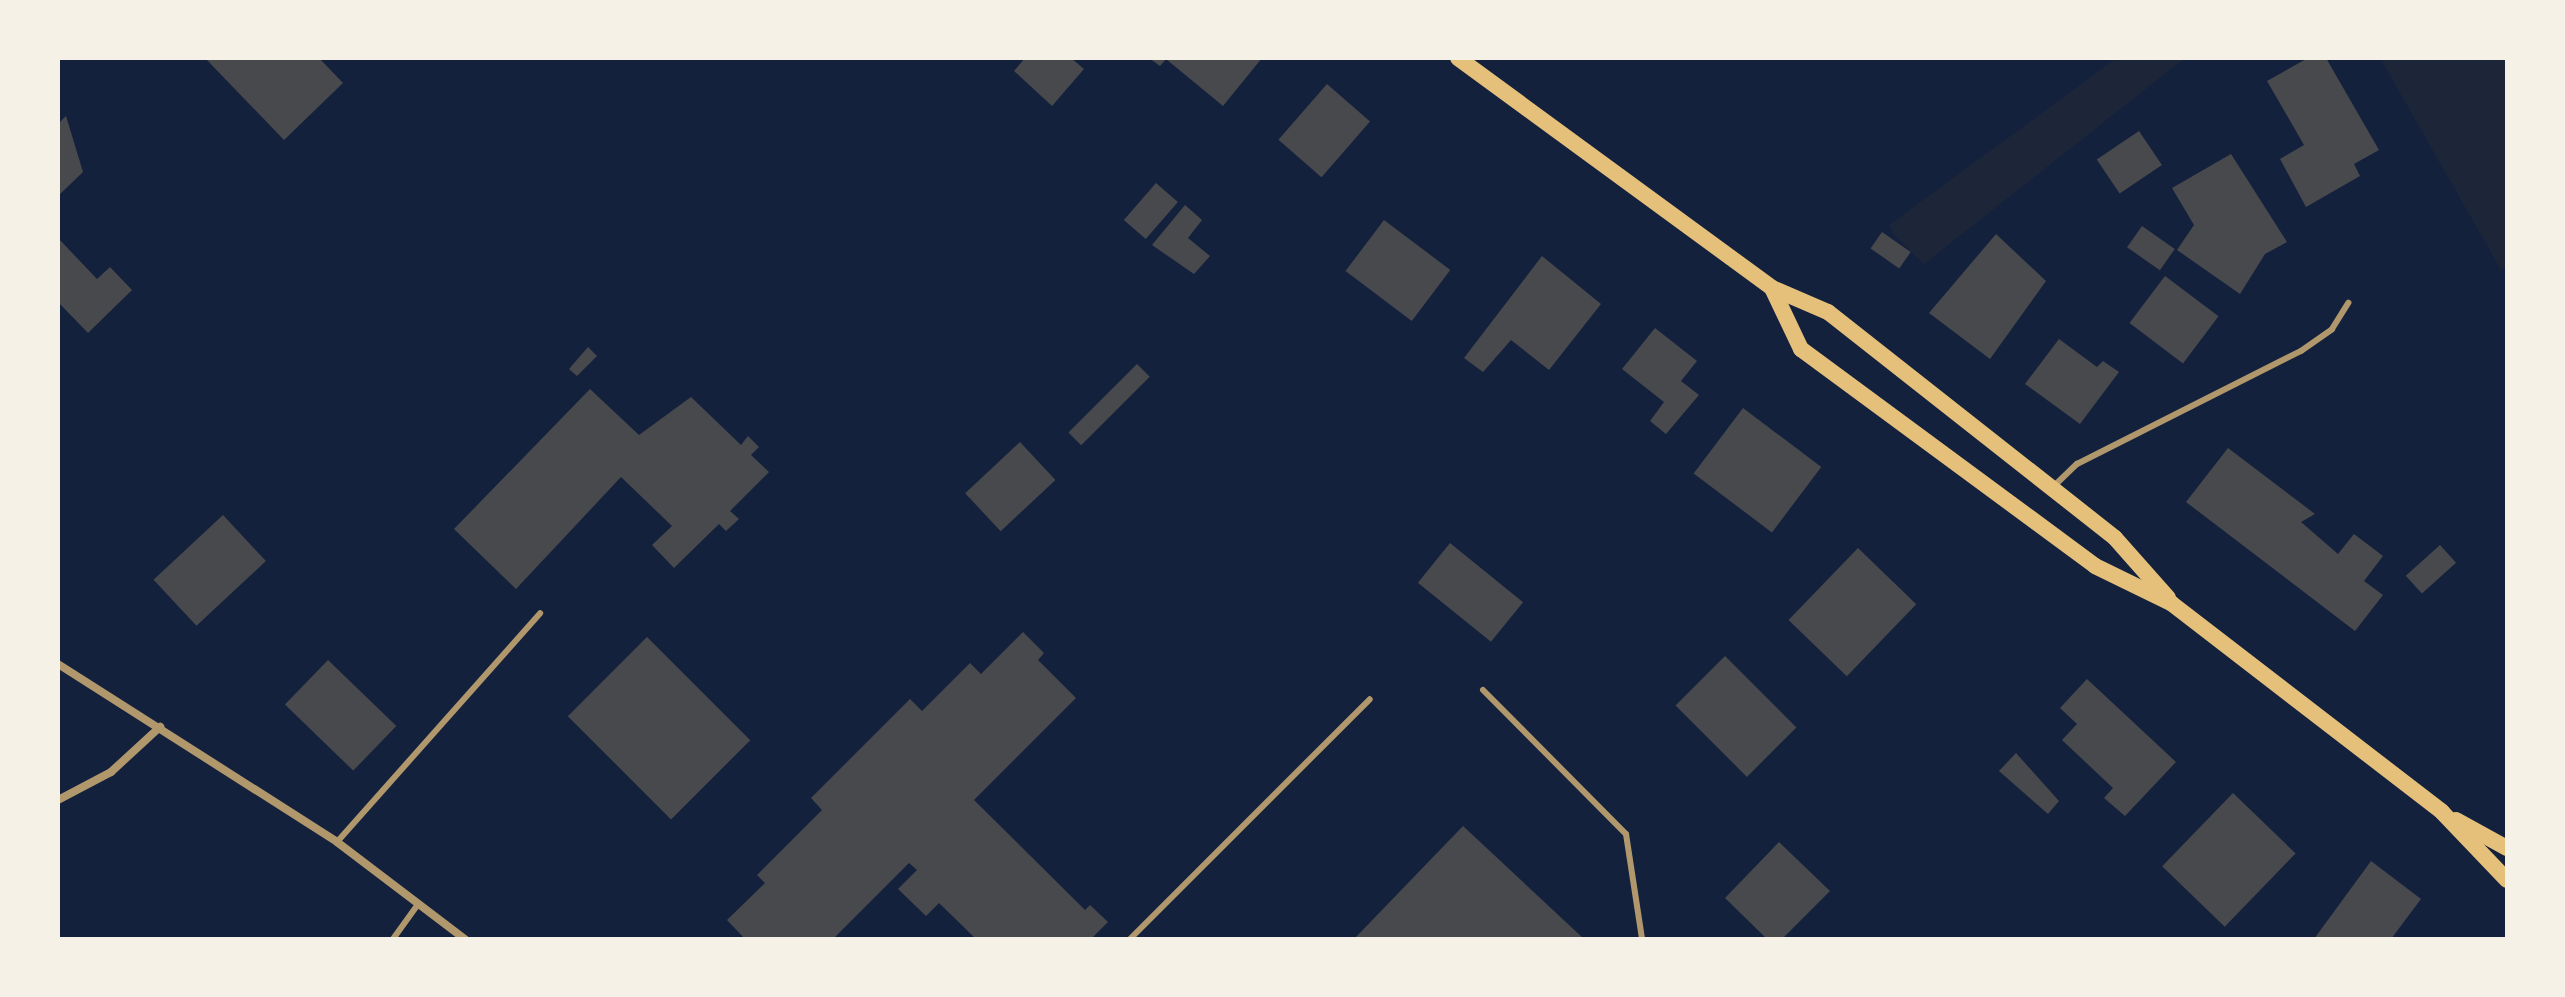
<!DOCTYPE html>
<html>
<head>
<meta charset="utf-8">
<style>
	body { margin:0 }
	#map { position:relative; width:2565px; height:997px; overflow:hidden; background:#14213d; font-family:"Alegreya Sans",sans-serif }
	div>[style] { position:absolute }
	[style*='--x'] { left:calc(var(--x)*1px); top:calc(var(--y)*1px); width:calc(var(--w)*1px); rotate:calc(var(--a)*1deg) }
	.green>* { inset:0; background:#1d2539 }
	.building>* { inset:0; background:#48494c; transform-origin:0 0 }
	.service>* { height:6px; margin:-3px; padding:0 3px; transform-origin:3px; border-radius:3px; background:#b1986c }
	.minor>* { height:8px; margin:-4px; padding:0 4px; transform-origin:4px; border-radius:4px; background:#b1986c }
	.secondary>* { height:16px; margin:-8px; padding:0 8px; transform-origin:8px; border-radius:8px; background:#e5c07b }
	span { translate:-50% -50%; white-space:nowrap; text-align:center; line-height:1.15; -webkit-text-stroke:7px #f6f1e7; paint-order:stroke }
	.frame { position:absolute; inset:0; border:60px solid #f6f1e7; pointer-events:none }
</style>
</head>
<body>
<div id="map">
	<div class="green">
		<i style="clip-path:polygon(2117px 58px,2185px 58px,1924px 264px,1895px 236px,1889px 225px)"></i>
		<i style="clip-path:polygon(2380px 58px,2507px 58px,2507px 267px,2501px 270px)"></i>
	</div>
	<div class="building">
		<i style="clip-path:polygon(205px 58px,319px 58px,343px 83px,284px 140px)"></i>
		<i style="clip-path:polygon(1025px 58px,1071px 58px,1084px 69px,1052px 106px,1014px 71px)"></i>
		<i style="clip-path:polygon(1149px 58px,1262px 58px,1223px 106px,1166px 59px,1160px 66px)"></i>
		<i style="clip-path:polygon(2308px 58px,2326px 58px,2379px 150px,2354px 164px,2360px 176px,2306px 207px,2280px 159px,2304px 145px,2267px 81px)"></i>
		<i style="left:1327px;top:84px;width:57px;height:74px;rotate:41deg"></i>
		<i style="clip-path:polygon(66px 116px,83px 172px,58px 196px,58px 124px)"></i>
		<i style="left:2139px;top:131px;width:41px;height:51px;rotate:56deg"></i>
		<i style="clip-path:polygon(2231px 154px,2287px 242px,2265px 254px,2240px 294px,2177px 250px,2194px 225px,2172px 188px)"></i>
		<i style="left:1156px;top:183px;width:29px;height:49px;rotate:41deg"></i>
		<i style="clip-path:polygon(1185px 205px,1202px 220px,1188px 238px,1210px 256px,1194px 274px,1152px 245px)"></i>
		<i style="left:1384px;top:220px;width:83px;height:64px;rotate:37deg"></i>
		<i style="left:2142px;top:226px;width:40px;height:26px;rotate:35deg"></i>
		<i style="left:1882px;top:232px;width:35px;height:20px;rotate:35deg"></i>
		<i style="clip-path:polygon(1996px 234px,2046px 281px,1990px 359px,1929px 313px)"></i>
		<i style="clip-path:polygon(58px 238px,97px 279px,110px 267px,132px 290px,88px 333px,58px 302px)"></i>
		<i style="clip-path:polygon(1542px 256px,1601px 304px,1549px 370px,1511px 340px,1483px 372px,1464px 358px)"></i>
		<i style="left:2165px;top:276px;width:67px;height:59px;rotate:37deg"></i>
		<i style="clip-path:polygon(1655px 328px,1697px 361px,1681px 381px,1699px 395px,1666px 434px,1650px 421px,1664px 402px,1622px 369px)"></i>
		<i style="clip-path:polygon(2059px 339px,2097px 367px,2103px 361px,2119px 372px,2080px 424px,2025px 384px)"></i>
		<i style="clip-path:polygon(588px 347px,597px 356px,577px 376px,569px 369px)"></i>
		<i style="left:1137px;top:364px;width:18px;height:97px;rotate:45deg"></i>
		<i style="clip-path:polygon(590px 389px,639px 435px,691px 397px,741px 445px,748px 436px,759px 447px,751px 455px,769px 472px,730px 511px,739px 519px,726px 531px,719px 524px,674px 568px,652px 545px,672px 526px,621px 477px,516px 589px,454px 529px)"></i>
		<i style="left:1743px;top:408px;width:98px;height:82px;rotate:37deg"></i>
		<i style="left:1020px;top:442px;width:52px;height:75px;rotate:47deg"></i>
		<i style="clip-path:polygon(2228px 448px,2315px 514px,2301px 522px,2338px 554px,2354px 534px,2383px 556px,2364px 581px,2383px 595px,2355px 631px,2186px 502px)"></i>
		<i style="left:223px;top:515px;width:63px;height:95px;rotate:47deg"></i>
		<i style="left:1450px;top:543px;width:94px;height:51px;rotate:39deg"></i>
		<i style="left:2440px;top:545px;width:24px;height:46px;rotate:48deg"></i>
		<i style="left:1858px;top:548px;width:81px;height:100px;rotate:44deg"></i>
		<i style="clip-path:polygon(1023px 632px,1044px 653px,1038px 660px,1076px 698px,974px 800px,1085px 910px,1090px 905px,1108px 922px,1091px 939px,976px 939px,939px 903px,926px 916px,898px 889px,917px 870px,909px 863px,833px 939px,745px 939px,727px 920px,765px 883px,757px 875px,822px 810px,811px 798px,910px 699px,922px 711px,970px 663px,981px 674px)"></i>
		<i style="left:647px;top:637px;width:146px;height:112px;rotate:45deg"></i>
		<i style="left:1725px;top:656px;width:101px;height:70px;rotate:45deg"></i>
		<i style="left:328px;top:660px;width:95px;height:62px;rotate:44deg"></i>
		<i style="clip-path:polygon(2087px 679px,2176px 762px,2125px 816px,2104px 798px,2113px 788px,2062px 740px,2077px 724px,2060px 708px)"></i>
		<i style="clip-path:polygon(2016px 753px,2059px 801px,2048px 814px,1999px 771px)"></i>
		<i style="left:2233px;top:793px;width:87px;height:102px;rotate:44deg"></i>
		<i style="clip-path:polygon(1463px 826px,1584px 939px,1354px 939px)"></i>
		<i style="clip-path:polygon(1779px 842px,1830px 891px,1782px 939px,1767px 939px,1725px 898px)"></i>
		<i style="clip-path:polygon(2371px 861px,2421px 899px,2391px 939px,2314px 939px)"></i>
	</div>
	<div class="service">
		<i style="--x:2054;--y:486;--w:32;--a:-44"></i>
		<i style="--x:2077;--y:464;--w:251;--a:-26.8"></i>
		<i style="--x:2301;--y:351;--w:38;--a:-35"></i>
		<i style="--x:2332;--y:329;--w:31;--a:-58"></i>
		<i style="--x:1483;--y:690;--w:203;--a:45.2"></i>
		<i style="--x:1626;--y:834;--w:106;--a:81.3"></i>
		<i style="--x:337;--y:842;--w:306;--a:-48.4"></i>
		<i style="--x:393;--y:939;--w:44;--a:-54.2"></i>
		<i style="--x:1130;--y:939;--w:339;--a:-45"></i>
	</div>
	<div class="minor">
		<i style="--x:58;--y:664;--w:331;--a:32.5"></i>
		<i style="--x:337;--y:842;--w:161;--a:37.2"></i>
		<i style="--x:58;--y:800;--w:60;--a:-27.8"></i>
		<i style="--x:111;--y:772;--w:67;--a:-42.6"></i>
	</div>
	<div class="secondary">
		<i style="--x:1458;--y:58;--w:389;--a:36.2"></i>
		<i style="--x:1772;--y:288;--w:61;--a:23.2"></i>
		<i style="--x:1828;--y:312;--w:365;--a:38.2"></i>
		<i style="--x:2115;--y:538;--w:80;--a:48.5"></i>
		<i style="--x:1772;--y:288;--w:68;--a:64.6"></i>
		<i style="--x:1801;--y:349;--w:365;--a:36.4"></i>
		<i style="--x:2095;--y:566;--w:85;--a:26"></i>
		<i style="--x:2171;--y:603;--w:342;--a:37.6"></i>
		<i style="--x:2442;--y:812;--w:94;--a:46.3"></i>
		<i style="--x:2456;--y:820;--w:58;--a:28.8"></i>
	</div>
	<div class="frame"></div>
</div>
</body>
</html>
